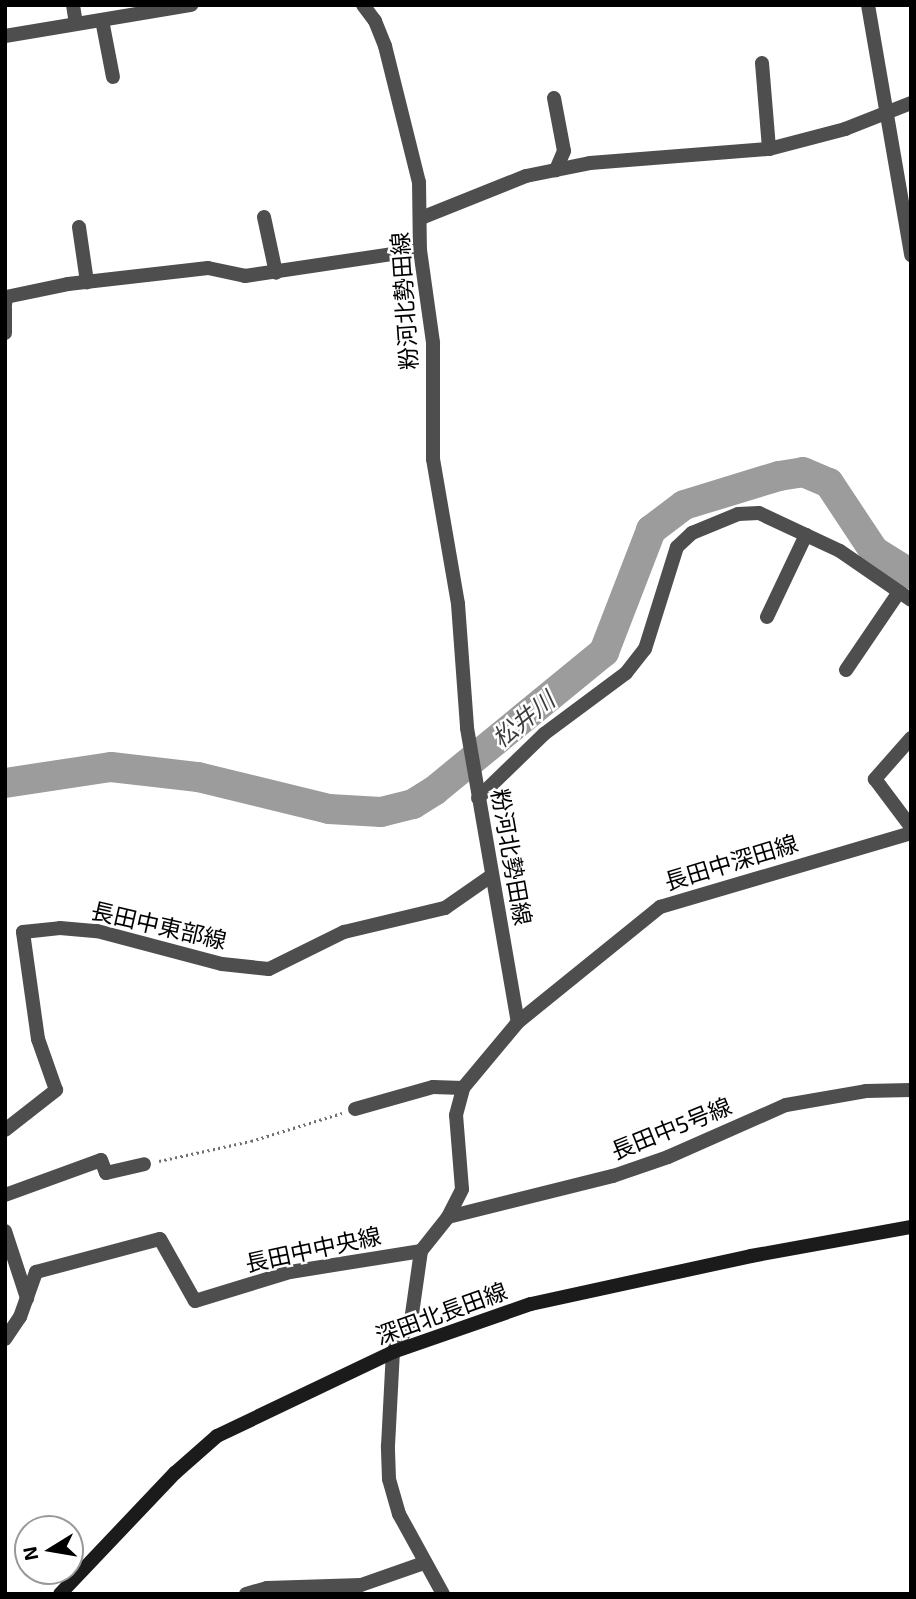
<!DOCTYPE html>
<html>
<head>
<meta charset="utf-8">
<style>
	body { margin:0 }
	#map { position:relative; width:916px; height:1599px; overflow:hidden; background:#fff; font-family:"Exo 2","Noto Sans JP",sans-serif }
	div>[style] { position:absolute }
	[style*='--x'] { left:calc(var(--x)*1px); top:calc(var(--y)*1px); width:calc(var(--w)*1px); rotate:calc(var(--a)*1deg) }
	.river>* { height:30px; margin:-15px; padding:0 15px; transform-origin:15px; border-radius:15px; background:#9c9c9c }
	.path>* { height:2.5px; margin-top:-1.25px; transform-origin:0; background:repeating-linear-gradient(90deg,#707070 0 2px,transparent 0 5.5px) }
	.street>* { height:14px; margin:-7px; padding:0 7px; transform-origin:7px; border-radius:7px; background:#4e4e4e }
	.secondary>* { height:14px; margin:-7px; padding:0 7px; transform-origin:7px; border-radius:7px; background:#1b1b1b }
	span { translate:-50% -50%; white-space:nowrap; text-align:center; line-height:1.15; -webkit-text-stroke:5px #fff; paint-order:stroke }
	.street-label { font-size:23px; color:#000 }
	.water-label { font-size:24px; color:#3d3d3d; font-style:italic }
	.frame { position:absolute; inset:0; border:7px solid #000; pointer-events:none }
	.north { position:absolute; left:14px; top:1515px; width:70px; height:70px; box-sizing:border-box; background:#fff; border:2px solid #999; border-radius:50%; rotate:259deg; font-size:19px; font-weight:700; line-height:28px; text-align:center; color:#000 }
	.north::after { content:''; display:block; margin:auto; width:24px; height:32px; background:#000; clip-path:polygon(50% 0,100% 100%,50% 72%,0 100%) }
</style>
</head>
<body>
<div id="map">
	<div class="river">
		<i style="--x:5;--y:783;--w:107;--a:-8.6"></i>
		<i style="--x:111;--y:767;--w:88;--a:6.6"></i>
		<i style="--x:198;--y:777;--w:135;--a:13.7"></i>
		<i style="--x:329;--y:809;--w:52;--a:3.3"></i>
		<i style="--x:381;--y:812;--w:33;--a:-14"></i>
		<i style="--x:413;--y:804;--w:25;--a:-32"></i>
		<i style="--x:434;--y:791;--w:220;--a:-39.3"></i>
		<i style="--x:604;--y:652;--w:131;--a:-68.9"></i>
		<i style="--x:651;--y:530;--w:41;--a:-37.1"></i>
		<i style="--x:684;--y:505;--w:99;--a:-17"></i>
		<i style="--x:779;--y:476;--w:24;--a:-9"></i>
		<i style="--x:803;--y:472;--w:28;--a:23"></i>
		<i style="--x:829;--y:483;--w:82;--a:56.5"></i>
		<i style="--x:874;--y:551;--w:44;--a:31.9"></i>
	</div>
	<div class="path">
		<i style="--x:159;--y:1161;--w:94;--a:-12.3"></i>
		<i style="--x:251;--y:1141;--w:95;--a:-17.1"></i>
	</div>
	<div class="street">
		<i style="--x:73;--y:5;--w:19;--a:81"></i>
		<i style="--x:363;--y:5;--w:20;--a:53"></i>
		<i style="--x:375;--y:21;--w:27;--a:68"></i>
		<i style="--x:385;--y:46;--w:140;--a:76"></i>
		<i style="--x:419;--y:182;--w:68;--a:89.2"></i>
		<i style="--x:420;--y:250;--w:94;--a:82"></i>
		<i style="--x:433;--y:343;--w:116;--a:90"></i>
		<i style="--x:433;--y:459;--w:147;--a:80.2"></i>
		<i style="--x:458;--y:604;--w:124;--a:85.8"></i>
		<i style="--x:467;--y:728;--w:298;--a:80.2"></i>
		<i style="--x:868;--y:5;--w:254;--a:80.2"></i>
		<i style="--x:102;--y:20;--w:58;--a:79.1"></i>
		<i style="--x:5;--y:36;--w:189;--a:-9.5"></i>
		<i style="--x:762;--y:63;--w:86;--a:85.3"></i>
		<i style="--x:554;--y:98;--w:54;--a:79.3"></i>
		<i style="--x:564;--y:151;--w:21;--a:113"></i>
		<i style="--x:264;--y:217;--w:57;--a:77.9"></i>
		<i style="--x:421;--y:218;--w:113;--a:-21.8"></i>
		<i style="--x:526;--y:176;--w:65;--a:-11.5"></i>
		<i style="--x:590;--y:163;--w:180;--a:-4.5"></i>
		<i style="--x:769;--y:149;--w:79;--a:-14.7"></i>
		<i style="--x:845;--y:129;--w:71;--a:-21.5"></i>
		<i style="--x:79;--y:227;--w:56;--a:81.7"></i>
		<i style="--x:5;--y:305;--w:8;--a:-83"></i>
		<i style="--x:6;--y:297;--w:63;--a:-11.8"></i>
		<i style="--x:68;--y:284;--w:141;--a:-6.5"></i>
		<i style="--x:208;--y:268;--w:38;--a:12"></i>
		<i style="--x:245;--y:276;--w:177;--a:-8.5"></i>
		<i style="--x:5;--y:308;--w:25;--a:90"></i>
		<i style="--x:767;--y:617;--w:91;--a:-64.6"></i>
		<i style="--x:846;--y:670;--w:94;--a:-55.8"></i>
		<i style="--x:911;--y:738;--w:55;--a:131.3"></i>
		<i style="--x:875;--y:779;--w:60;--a:53.1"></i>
		<i style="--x:478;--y:798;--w:92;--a:-44.1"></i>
		<i style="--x:544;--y:734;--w:102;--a:-36.6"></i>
		<i style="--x:626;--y:673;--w:31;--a:-52"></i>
		<i style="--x:645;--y:649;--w:107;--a:-72.6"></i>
		<i style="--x:677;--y:547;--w:21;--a:-43"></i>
		<i style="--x:692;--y:533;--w:50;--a:-22.4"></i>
		<i style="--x:738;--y:514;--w:21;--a:-3"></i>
		<i style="--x:759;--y:513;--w:89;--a:25.1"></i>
		<i style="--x:840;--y:551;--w:86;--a:34.6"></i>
		<i style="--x:355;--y:1109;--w:81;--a:-15.8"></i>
		<i style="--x:433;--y:1087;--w:30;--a:2"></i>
		<i style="--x:5;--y:1130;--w:65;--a:-38.1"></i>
		<i style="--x:56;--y:1090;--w:54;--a:-109.4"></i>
		<i style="--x:38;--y:1039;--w:108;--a:-98"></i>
		<i style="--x:23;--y:932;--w:37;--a:-6"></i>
		<i style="--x:60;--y:928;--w:37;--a:5"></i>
		<i style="--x:97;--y:931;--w:129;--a:14.8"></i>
		<i style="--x:222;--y:964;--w:47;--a:6.1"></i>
		<i style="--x:269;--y:969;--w:84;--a:-26.3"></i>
		<i style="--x:344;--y:932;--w:104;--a:-13.4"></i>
		<i style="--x:445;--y:908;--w:56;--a:-34.8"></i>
		<i style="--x:5;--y:1195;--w:102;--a:-20"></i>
		<i style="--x:101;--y:1160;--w:14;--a:69"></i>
		<i style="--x:106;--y:1173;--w:39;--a:-13"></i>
		<i style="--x:448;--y:1217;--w:170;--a:-14"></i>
		<i style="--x:613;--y:1176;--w:58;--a:-19.1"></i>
		<i style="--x:668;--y:1157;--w:129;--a:-23.8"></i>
		<i style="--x:786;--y:1105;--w:81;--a:-9.9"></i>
		<i style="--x:866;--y:1091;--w:45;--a:-1.3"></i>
		<i style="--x:5;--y:1231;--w:71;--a:71.8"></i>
		<i style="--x:5;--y:1339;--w:27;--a:-56"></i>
		<i style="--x:20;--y:1317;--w:48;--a:-70.4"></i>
		<i style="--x:36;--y:1272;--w:128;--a:-14.9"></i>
		<i style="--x:160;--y:1239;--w:71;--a:60.6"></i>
		<i style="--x:195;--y:1301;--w:99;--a:-17"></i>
		<i style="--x:290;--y:1272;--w:133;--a:-9.1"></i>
		<i style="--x:246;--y:1594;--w:22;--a:-16"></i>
		<i style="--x:267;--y:1588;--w:94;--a:-1.8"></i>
		<i style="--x:361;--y:1585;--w:67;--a:-19.2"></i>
		<i style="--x:443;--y:1594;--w:91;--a:-118.8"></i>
		<i style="--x:399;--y:1514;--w:36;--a:-106"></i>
		<i style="--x:389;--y:1479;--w:33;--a:-92"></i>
		<i style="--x:388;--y:1446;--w:94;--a:-87"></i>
		<i style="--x:393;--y:1352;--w:36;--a:-60"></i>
		<i style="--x:411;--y:1321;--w:71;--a:-81.9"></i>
		<i style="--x:421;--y:1251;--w:43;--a:-51.5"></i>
		<i style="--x:448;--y:1217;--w:31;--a:-63"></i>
		<i style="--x:462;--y:1189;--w:74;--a:-94.6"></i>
		<i style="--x:456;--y:1115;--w:28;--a:-75"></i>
		<i style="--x:463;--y:1088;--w:86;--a:-50.2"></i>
		<i style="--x:518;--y:1022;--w:183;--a:-39"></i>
		<i style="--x:660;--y:907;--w:262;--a:-16.4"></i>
	</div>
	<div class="secondary">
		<i style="--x:60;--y:1594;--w:167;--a:-46.5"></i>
		<i style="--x:175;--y:1473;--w:56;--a:-41.4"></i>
		<i style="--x:217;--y:1436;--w:195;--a:-25.5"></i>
		<i style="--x:393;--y:1352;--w:146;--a:-19.2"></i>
		<i style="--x:531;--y:1304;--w:225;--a:-12.3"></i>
		<i style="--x:751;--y:1256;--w:163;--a:-10.3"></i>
	</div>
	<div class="street-label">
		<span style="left:404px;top:301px;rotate:-94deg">粉河北勢田線</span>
		<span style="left:512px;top:857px;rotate:80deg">粉河北勢田線</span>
		<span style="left:731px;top:862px;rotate:-17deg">長田中深田線</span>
		<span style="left:159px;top:925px;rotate:13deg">長田中東部線</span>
		<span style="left:671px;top:1128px;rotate:-22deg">長田中5号線</span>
		<span style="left:313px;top:1249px;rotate:-12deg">長田中中央線</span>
		<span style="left:441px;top:1313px;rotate:-20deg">深田北長田線</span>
	</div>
	<div class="water-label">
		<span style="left:523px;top:719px;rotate:-39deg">松井川</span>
	</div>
	<div class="frame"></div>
	<div class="north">N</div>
</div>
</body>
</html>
